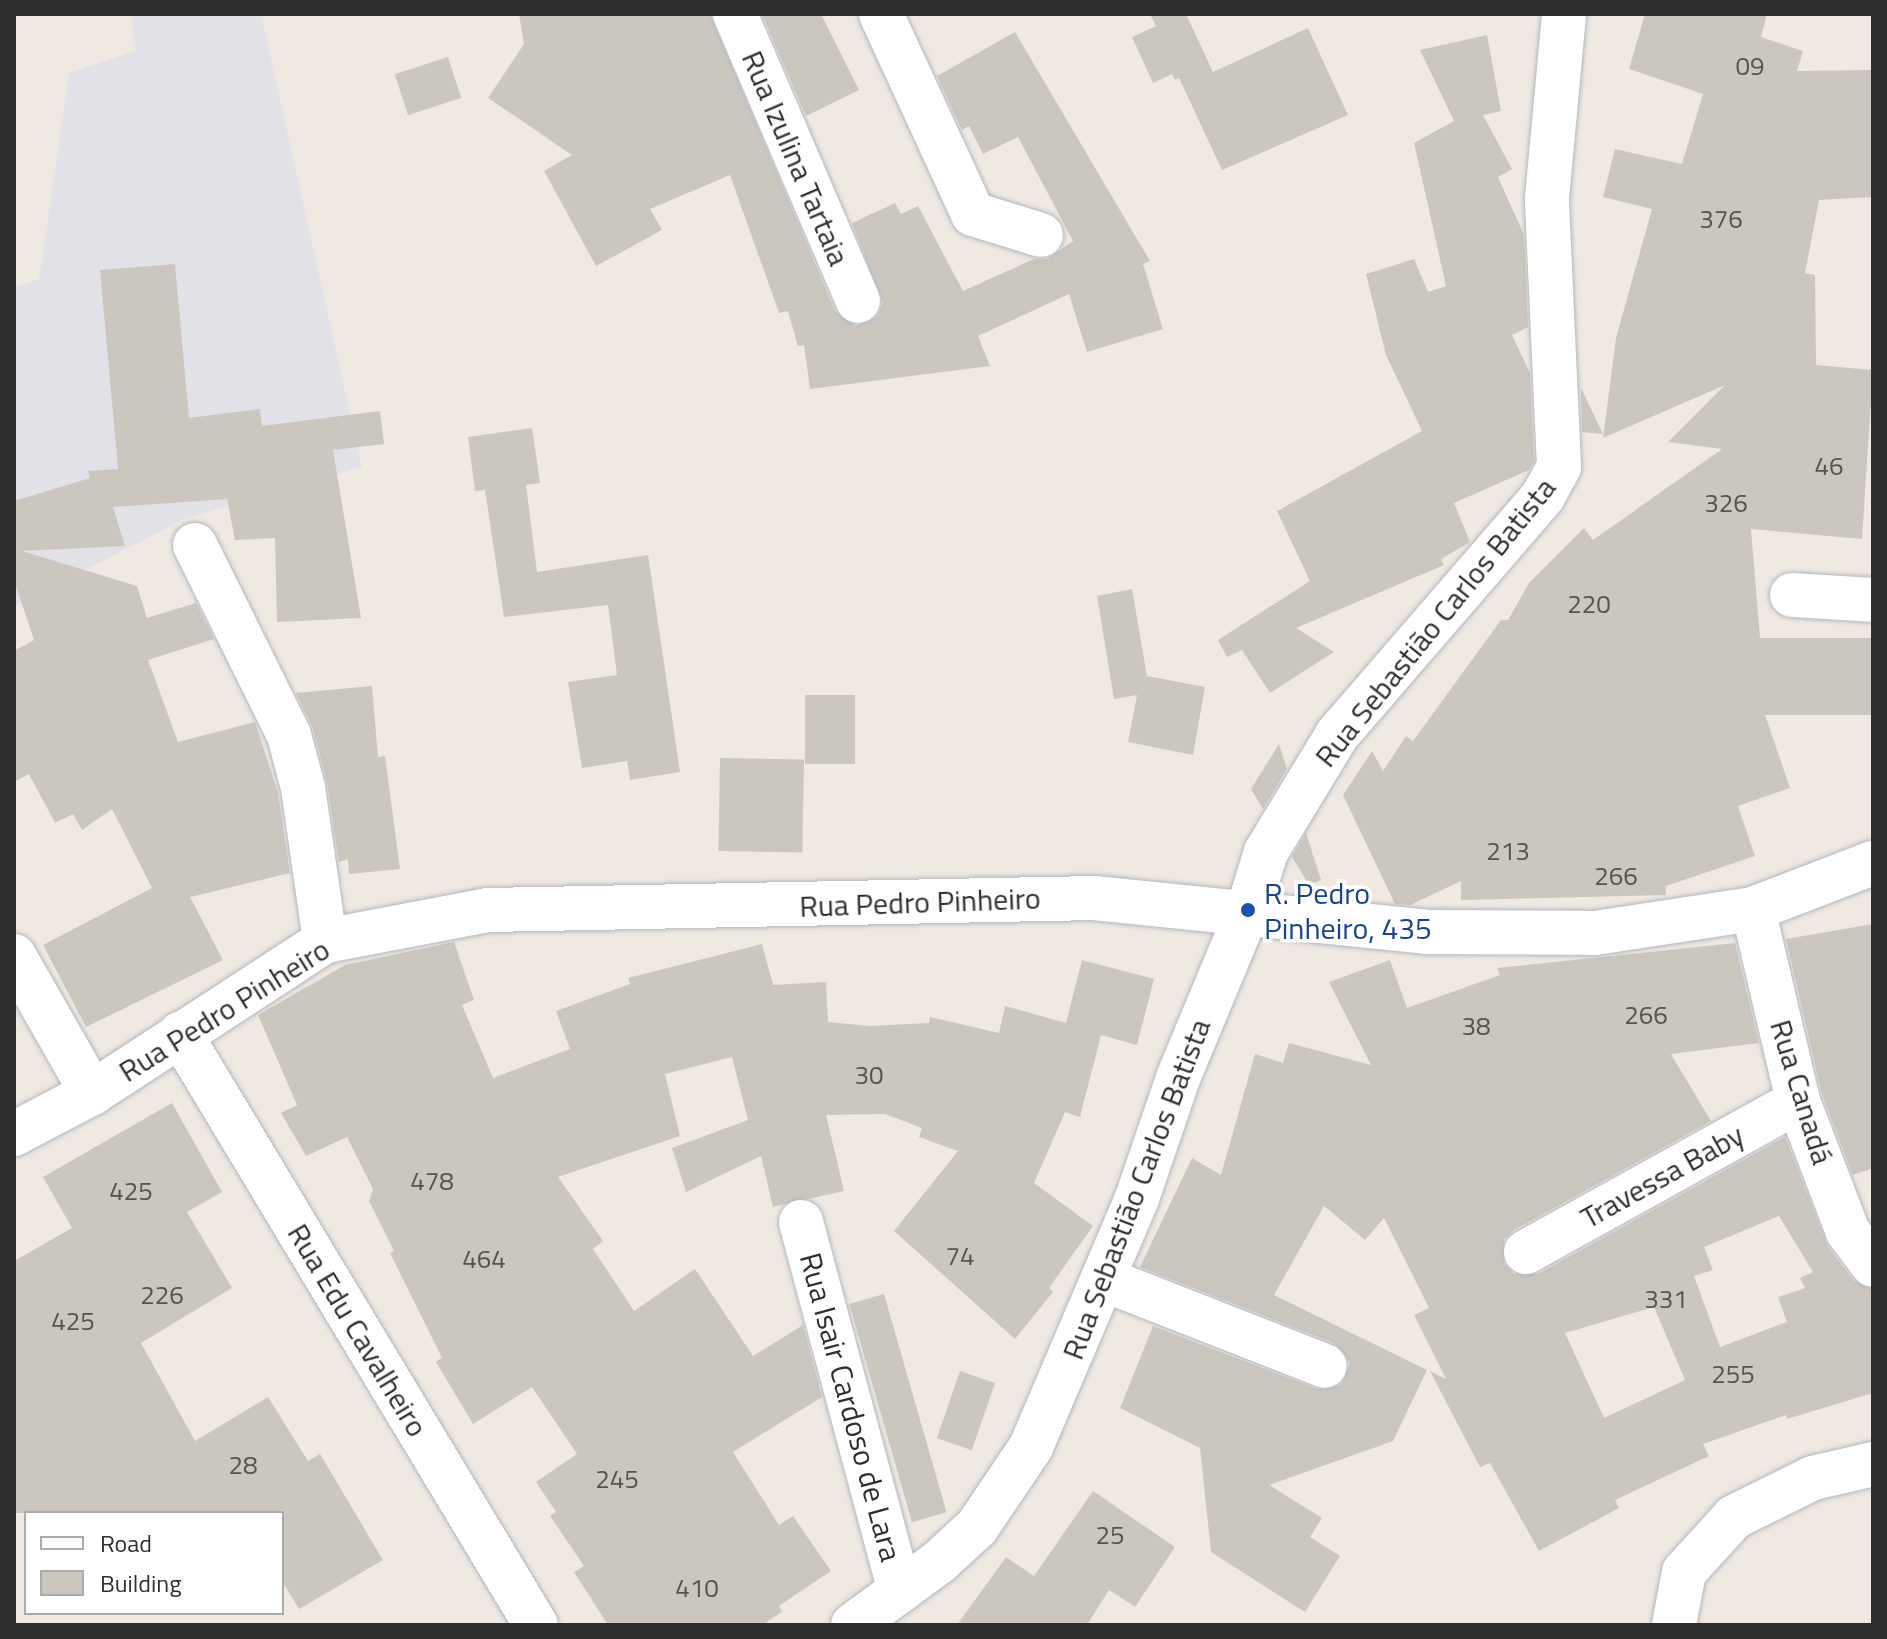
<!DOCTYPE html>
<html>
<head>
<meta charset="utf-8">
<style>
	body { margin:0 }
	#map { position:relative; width:1887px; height:1639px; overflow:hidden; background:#efe9e1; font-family:"Titillium Web",sans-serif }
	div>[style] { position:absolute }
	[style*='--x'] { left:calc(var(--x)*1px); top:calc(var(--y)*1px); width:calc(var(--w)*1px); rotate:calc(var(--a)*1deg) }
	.industrial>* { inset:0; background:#e3e1e8 }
	.building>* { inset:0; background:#cbc7bf; transform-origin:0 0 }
	.roads { filter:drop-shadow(0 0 2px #b4b7c1) drop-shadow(0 0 2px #b4b7c1) }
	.minor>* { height:44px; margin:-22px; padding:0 22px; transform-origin:22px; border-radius:22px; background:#fff }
	.dots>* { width:22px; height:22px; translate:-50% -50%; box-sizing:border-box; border:4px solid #fff; border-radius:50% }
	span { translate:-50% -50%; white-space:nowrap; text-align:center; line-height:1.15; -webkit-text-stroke:7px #fff; paint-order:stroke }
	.number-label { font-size:26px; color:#555452 }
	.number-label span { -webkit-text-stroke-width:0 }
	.street-label { font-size:30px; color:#2e2e2e }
	.transit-label { font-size:30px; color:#164399 }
	.left { translate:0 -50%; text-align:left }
	.frame { position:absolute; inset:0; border:16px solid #2e2e2e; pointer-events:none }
	.legend { position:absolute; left:24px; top:1511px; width:260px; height:104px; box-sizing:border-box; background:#fff; border:2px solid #ababab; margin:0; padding:10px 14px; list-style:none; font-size:24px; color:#2e2e2e }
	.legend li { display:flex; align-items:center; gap:16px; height:40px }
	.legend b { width:40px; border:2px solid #ababab }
</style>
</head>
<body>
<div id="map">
	<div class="industrial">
		<i style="clip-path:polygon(131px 14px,261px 14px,362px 467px,184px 519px,14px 607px,14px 288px,39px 279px,69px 73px,136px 51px)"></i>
	</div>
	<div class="building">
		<i style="clip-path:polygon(519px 14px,710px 14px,835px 311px,856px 326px,877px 317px,883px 303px,852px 223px,895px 203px,901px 214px,918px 206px,963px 291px,1034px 259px,1047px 259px,1073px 241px,1018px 137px,983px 154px,969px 126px,962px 130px,937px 76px,1015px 32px,1150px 261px,1143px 264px,1163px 329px,1087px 352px,1069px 294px,978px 336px,990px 366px,810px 389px,804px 345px,798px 346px,788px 311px,779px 313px,730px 175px,650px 209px,662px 230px,596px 266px,544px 171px,572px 155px,488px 98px,524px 44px)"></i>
		<i style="clip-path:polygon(821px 14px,859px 90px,806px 116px,763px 16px)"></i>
		<i style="clip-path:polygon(1150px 14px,1186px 14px,1213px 72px,1308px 28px,1348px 115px,1222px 170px,1179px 78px,1175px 80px,1172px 74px,1153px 83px,1132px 37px,1156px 26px)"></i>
		<i style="clip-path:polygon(1645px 14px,1767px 14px,1761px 37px,1803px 51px,1797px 71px,1873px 70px,1873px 197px,1819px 200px,1805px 273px,1815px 275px,1816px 365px,1873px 370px,1862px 539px,1751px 529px,1760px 638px,1873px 638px,1873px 715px,1765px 715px,1790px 788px,1738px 806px,1755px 856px,1666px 886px,1666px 895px,1461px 900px,1461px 881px,1410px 905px,1395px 904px,1343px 795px,1372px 751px,1383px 771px,1406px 736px,1413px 741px,1501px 620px,1508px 620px,1529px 583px,1584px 528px,1593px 540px,1722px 449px,1668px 442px,1725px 385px,1603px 438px,1616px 338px,1652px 209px,1603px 197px,1615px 149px,1682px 164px,1703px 94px,1629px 69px)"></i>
		<i style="clip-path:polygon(1487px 35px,1501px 111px,1483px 115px,1512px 169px,1498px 177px,1524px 235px,1528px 327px,1512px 335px,1530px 373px,1534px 461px,1529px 470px,1454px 503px,1470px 542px,1441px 559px,1444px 565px,1296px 628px,1334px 652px,1270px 693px,1242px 650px,1227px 657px,1218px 640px,1310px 581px,1277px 511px,1422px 431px,1386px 355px,1366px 274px,1414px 259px,1428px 292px,1446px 286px,1414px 143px,1454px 121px,1420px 50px)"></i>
		<i style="left:448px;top:57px;width:43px;height:56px;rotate:72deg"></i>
		<i style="clip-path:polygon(175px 264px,189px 418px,260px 409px,262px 426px,380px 411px,384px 444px,333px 450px,361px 618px,277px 622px,275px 538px,235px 540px,227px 499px,113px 507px,125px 546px,22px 551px,137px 586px,147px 618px,196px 603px,214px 639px,148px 660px,178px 742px,255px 722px,278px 793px,290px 873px,190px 897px,223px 960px,86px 1027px,43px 945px,152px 888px,112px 809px,82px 830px,73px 814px,55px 823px,29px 774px,14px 782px,14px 651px,34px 640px,14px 580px,14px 501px,90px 478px,88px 471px,118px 469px,100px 270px)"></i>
		<i style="clip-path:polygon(1581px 390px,1582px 390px,1603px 434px,1582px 432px)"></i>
		<i style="clip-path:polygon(532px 428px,540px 483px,526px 485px,537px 572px,648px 555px,680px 772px,630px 780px,627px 761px,582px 768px,568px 682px,617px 675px,608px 605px,504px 617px,485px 490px,475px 491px,468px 437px)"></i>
		<i style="clip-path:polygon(1132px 589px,1147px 676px,1205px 687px,1193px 755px,1128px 742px,1137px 695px,1114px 699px,1097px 596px)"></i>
		<i style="clip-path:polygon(372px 686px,378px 757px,385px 756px,400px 869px,349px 874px,348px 859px,339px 862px,327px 782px,313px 728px,296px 693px)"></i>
		<i style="left:855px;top:695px;width:69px;height:50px;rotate:90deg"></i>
		<i style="clip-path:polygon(1279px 744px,1287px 769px,1263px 809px,1251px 789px)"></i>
		<i style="left:720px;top:758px;width:84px;height:93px;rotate:1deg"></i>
		<i style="clip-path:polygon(1306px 833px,1321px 880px,1309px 885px,1292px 857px)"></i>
		<i style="clip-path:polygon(1873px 924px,1873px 1168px,1853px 1175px,1822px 1094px,1786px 939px)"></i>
		<i style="clip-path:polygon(454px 942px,474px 1000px,462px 1005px,493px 1078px,570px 1049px,556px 1011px,630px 984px,628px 978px,762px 944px,773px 985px,826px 982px,828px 1022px,870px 1026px,929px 1023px,930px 1017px,999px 1033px,1005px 1006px,1066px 1023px,1082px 960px,1154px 979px,1137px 1045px,1101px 1035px,1080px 1117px,1065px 1112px,1034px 1183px,1093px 1226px,1049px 1288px,1053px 1292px,1015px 1339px,894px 1231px,958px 1151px,919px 1137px,922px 1128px,885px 1114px,826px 1115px,844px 1191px,773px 1207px,761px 1156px,686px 1192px,672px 1148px,748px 1120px,732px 1057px,665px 1074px,680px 1136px,558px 1177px,603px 1241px,593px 1249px,634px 1311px,695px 1269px,753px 1356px,803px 1325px,822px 1397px,733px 1452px,779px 1525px,793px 1516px,831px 1571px,779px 1606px,782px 1612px,762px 1625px,608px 1625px,574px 1572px,584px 1566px,550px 1516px,556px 1512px,536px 1482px,577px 1454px,532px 1387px,473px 1424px,436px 1362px,442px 1358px,390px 1253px,394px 1251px,369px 1201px,373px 1189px,347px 1137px,306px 1156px,281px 1113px,297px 1105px,258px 1015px,345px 965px)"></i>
		<i style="clip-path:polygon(evenodd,1735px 943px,1759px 1043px,1671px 1054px,1711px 1121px,1514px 1230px,1504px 1240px,1504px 1263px,1514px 1274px,1538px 1274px,1785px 1137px,1828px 1247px,1854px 1281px,1873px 1289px,1873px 1393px,1787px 1419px,1786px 1415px,1703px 1444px,1709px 1456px,1615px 1500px,1619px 1508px,1539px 1551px,1490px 1463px,1480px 1467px,1430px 1371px,1446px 1379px,1414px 1315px,1429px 1308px,1384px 1218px,1365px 1240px,1324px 1206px,1274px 1295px,1427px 1370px,1393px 1441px,1269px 1485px,1322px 1518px,1310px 1537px,1340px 1556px,1305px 1612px,1211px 1552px,1200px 1448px,1120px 1408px,1153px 1326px,1317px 1389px,1341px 1385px,1350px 1363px,1334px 1343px,1140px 1267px,1192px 1158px,1221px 1175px,1255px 1054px,1283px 1063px,1289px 1043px,1371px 1065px,1329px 982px,1390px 960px,1407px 1008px,1500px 975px,1497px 968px,1735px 943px,1779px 1216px,1813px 1272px,1800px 1278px,1805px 1288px,1778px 1297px,1787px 1322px,1720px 1347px,1694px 1276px,1713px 1270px,1704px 1247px,1779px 1216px,1735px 943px,1654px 1307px,1685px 1380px,1604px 1418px,1565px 1333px,1654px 1307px)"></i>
		<i style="clip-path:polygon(172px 1103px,222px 1192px,187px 1212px,232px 1288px,141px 1343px,195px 1441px,268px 1397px,308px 1461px,320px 1454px,383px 1560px,299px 1609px,282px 1581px,282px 1513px,14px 1513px,14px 1261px,72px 1228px,43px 1177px)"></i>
		<i style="left:884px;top:1294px;width:227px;height:36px;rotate:74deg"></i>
		<i style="left:960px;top:1371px;width:37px;height:71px;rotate:19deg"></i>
		<i style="clip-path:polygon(1093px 1491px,1175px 1547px,1135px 1607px,1109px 1590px,1087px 1625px,957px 1625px,1006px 1557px,1034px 1576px)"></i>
	</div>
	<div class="roads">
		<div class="minor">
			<i style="--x:735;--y:14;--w:312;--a:66.8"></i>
			<i style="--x:881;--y:14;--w:220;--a:65.3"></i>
			<i style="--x:973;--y:214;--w:71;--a:17.2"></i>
			<i style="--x:195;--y:545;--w:212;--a:63.7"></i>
			<i style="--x:289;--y:735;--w:55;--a:75.2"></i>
			<i style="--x:303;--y:788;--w:155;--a:81.8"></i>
			<i style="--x:1792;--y:595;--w:81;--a:3.5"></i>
			<i style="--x:1753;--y:909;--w:197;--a:76.8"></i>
			<i style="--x:1798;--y:1101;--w:140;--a:69.1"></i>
			<i style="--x:1848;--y:1232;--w:41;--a:52.9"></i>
			<i style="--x:14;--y:956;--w:158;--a:60.3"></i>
			<i style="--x:180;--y:1034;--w:690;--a:58.94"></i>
			<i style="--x:14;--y:1134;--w:88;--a:-27.7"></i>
			<i style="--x:92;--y:1093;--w:278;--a:-33.1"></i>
			<i style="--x:325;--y:941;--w:166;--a:-10.8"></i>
			<i style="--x:488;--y:910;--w:606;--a:-1.13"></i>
			<i style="--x:1094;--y:898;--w:334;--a:5.8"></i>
			<i style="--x:1426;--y:932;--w:169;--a:0.3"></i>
			<i style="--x:1595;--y:933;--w:160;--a:-8.6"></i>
			<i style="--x:1753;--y:909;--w:129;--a:-21"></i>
			<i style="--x:801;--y:1222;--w:382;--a:75"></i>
			<i style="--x:1526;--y:1252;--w:311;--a:-29"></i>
			<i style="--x:1103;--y:1279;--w:238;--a:21.4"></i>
			<i style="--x:853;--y:1625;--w:107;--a:-36.2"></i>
			<i style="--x:939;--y:1562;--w:52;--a:-42.6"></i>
			<i style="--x:977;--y:1527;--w:97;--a:-56"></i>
			<i style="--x:1031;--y:1447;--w:271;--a:-66.9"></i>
			<i style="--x:1137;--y:1198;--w:127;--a:-71.1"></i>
			<i style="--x:1178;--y:1078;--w:182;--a:-67.4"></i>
			<i style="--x:1248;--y:910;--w:61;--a:-72.8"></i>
			<i style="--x:1266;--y:852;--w:137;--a:-58.7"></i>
			<i style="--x:1337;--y:735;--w:316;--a:-49.2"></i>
			<i style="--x:1543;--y:496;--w:33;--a:-61"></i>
			<i style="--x:1559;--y:467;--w:269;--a:-92.6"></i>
			<i style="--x:1547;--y:198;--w:185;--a:-84.7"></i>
			<i style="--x:1674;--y:1625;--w:54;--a:-79.3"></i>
			<i style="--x:1684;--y:1572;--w:74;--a:-47.7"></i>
			<i style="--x:1734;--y:1517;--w:88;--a:-26.3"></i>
			<i style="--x:1813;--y:1478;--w:62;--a:-13.1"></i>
		</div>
	</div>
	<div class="dots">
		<i style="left:1248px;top:910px;background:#1a4fb4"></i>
	</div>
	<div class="number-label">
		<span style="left:1750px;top:66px">09</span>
		<span style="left:1721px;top:219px">376</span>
		<span style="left:1829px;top:466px">46</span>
		<span style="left:1726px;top:503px">326</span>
		<span style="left:1589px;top:604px">220</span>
		<span style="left:1508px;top:851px">213</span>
		<span style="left:1616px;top:876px">266</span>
		<span style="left:1646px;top:1015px">266</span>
		<span style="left:1476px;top:1026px">38</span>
		<span style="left:869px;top:1075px">30</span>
		<span style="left:432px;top:1181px">478</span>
		<span style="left:131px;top:1191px">425</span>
		<span style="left:960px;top:1256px">74</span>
		<span style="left:484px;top:1259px">464</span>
		<span style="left:162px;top:1295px">226</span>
		<span style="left:1666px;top:1299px">331</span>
		<span style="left:73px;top:1321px">425</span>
		<span style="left:1733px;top:1374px">255</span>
		<span style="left:243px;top:1465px">28</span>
		<span style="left:617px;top:1479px">245</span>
		<span style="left:1110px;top:1535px">25</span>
		<span style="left:697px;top:1588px">410</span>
	</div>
	<div class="street-label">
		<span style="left:796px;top:158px;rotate:67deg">Rua Izulina Tartaia</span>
		<span style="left:1435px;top:622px;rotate:-51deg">Rua Sebastião Carlos Batista</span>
		<span style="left:920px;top:902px;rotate:-2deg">Rua Pedro Pinheiro</span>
		<span style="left:224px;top:1010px;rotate:-32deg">Rua Pedro Pinheiro</span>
		<span style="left:1802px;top:1092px;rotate:73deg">Rua Canadá</span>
		<span style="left:1662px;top:1176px;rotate:-29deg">Travessa Baby</span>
		<span style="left:1136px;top:1189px;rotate:-69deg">Rua Sebastião Carlos Batista</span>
		<span style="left:358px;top:1330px;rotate:59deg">Rua Edu Cavalheiro</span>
		<span style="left:851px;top:1407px;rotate:75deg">Rua Isair Cardoso de Lara</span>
	</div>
	<div class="transit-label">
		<span class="left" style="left:1264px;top:910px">R. Pedro<br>Pinheiro, 435</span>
	</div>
	<div class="frame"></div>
	<ul class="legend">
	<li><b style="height:10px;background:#fff"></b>Road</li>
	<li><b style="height:22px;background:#cbc7bf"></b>Building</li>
	</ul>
</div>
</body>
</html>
